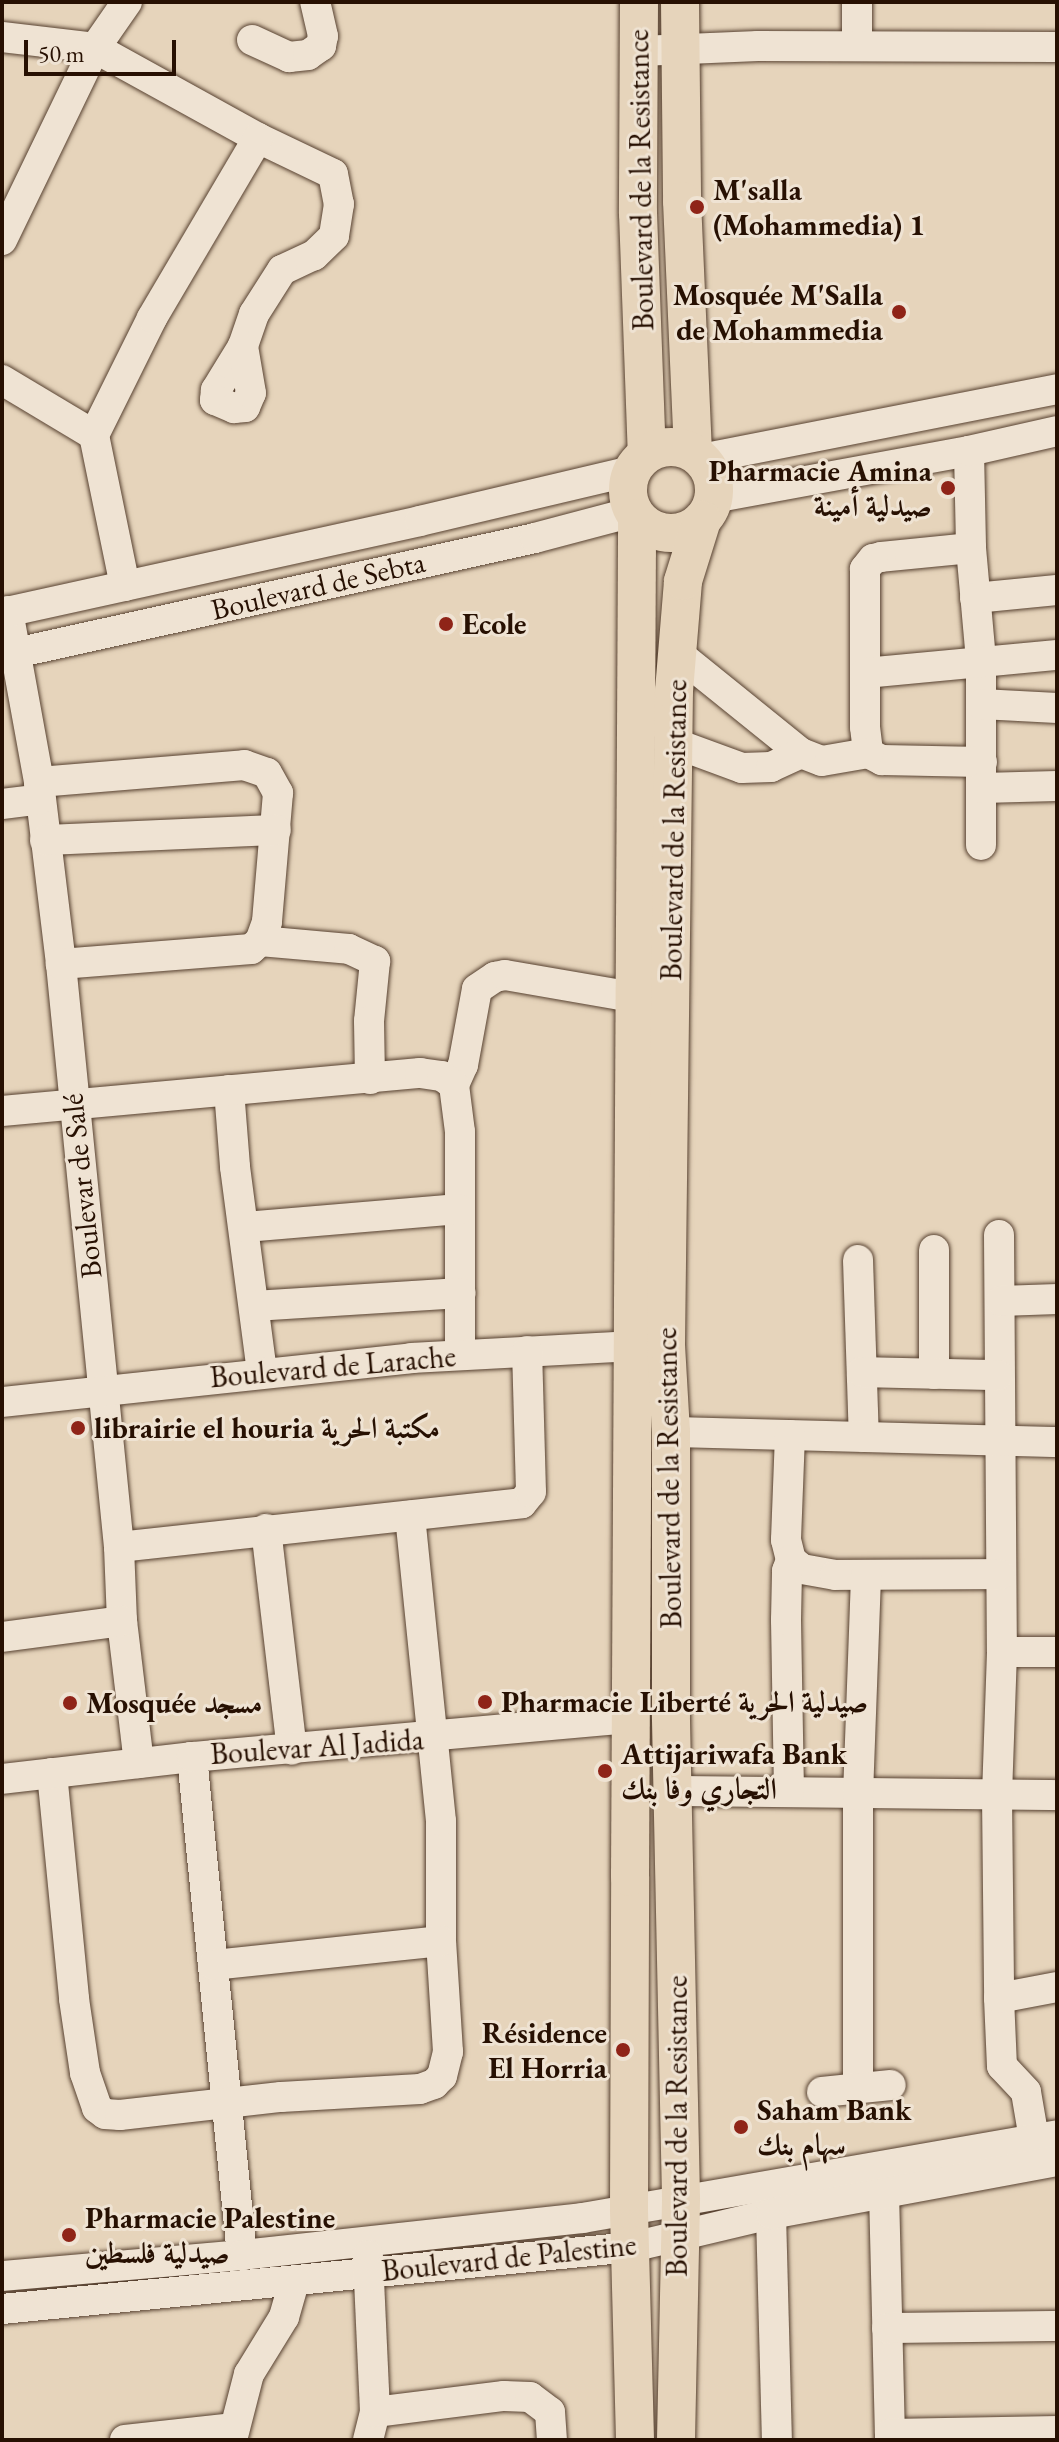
<!DOCTYPE html>
<html>
<head>
<meta charset="utf-8">
<style>
	body { margin:0 }
	#map { position:relative; width:1059px; height:2442px; overflow:hidden; background:#e6d4bb; font-family:"EB Garamond",Amiri,serif }
	div>[style] { position:absolute }
	[style*='--x'] { left:calc(var(--x)*1px); top:calc(var(--y)*1px); width:calc(var(--w)*1px); rotate:calc(var(--a)*1deg) }
	.roads { filter:drop-shadow(0 0 2px #574130) drop-shadow(0 0 2px #574130) }
	.minor>* { height:30px; margin:-15px; padding:0 15px; transform-origin:15px; border-radius:15px; background:#efe3d3 }
	.major>* { height:38px; margin:-19px; padding:0 19px; transform-origin:19px; border-radius:19px; background:#e6d4bb }
	.major>.ring { margin:-19px; padding:0; box-sizing:content-box; background:none; border:38px solid #e6d4bb; border-radius:50% }
	.dots>* { width:22px; height:22px; translate:-50% -50%; box-sizing:border-box; border:4px solid #efe3d3; border-radius:50% }
	span { translate:-50% -50%; white-space:nowrap; text-align:center; line-height:1.15; -webkit-text-stroke:6px #efe3d3; paint-order:stroke }
	.street-label { font-size:30px; color:#271002 }
	.poi-label { font-size:30px; color:#271002; font-weight:700 }
	.left { translate:0 -50%; text-align:left }
	.right { translate:-100% -50%; text-align:right }
	.frame { position:absolute; inset:0; border:4px solid #271002; pointer-events:none }
	.scale { position:absolute; left:24px; top:40px; width:152px; height:36px; box-sizing:border-box; border:4px solid #271002; border-top:0; padding-left:10px; font-size:24px; line-height:28px; white-space:nowrap; color:#271002; -webkit-text-stroke:6px #efe3d3; paint-order:stroke }
</style>
</head>
<body>
<div id="map">
	<div class="roads">
		<div class="minor">
			<i style="--x:2;--y:37;--w:94;--a:6.7"></i>
			<i style="--x:95;--y:48;--w:186;--a:28.9"></i>
			<i style="--x:258;--y:138;--w:83;--a:25.6"></i>
			<i style="--x:333;--y:174;--w:31;--a:79"></i>
			<i style="--x:339;--y:204;--w:32;--a:99"></i>
			<i style="--x:334;--y:236;--w:28;--a:136"></i>
			<i style="--x:314;--y:255;--w:35;--a:155"></i>
			<i style="--x:282;--y:270;--w:52;--a:122.5"></i>
			<i style="--x:254;--y:314;--w:34;--a:109"></i>
			<i style="--x:243;--y:346;--w:52;--a:121.5"></i>
			<i style="--x:216;--y:390;--w:10;--a:96"></i>
			<i style="--x:215;--y:400;--w:21;--a:23"></i>
			<i style="--x:234;--y:408;--w:11;--a:-5"></i>
			<i style="--x:245;--y:407;--w:15;--a:-67"></i>
			<i style="--x:251;--y:393;--w:48;--a:-99.7"></i>
			<i style="--x:252;--y:40;--w:41;--a:24.7"></i>
			<i style="--x:289;--y:57;--w:19;--a:-6"></i>
			<i style="--x:308;--y:55;--w:16;--a:-35"></i>
			<i style="--x:321;--y:46;--w:10;--a:-79"></i>
			<i style="--x:323;--y:36;--w:35;--a:-103"></i>
			<i style="--x:857;--y:46;--w:44;--a:-90"></i>
			<i style="--x:640;--y:51;--w:118;--a:-2.4"></i>
			<i style="--x:758;--y:46;--w:299;--a:0.2"></i>
			<i style="--x:2;--y:240;--w:213;--a:-64.2"></i>
			<i style="--x:95;--y:48;--w:56;--a:-55.2"></i>
			<i style="--x:2;--y:380;--w:107;--a:30.9"></i>
			<i style="--x:969;--y:451;--w:97;--a:88.8"></i>
			<i style="--x:971;--y:548;--w:113;--a:84.9"></i>
			<i style="--x:981;--y:661;--w:184;--a:90"></i>
			<i style="--x:701;--y:459;--w:363;--a:-11.1"></i>
			<i style="--x:713;--y:498;--w:260;--a:-10.4"></i>
			<i style="--x:969;--y:451;--w:90;--a:-12.8"></i>
			<i style="--x:971;--y:548;--w:90;--a:174.3"></i>
			<i style="--x:881;--y:557;--w:8;--a:166"></i>
			<i style="--x:873;--y:559;--w:13;--a:129"></i>
			<i style="--x:865;--y:569;--w:158;--a:90"></i>
			<i style="--x:865;--y:727;--w:26;--a:83"></i>
			<i style="--x:868;--y:753;--w:16;--a:27"></i>
			<i style="--x:882;--y:760;--w:100;--a:1.1"></i>
			<i style="--x:125;--y:586;--w:154;--a:-101.6"></i>
			<i style="--x:94;--y:435;--w:131;--a:-63.6"></i>
			<i style="--x:152;--y:318;--w:209;--a:-59.5"></i>
			<i style="--x:975;--y:598;--w:82;--a:-5.6"></i>
			<i style="--x:8;--y:611;--w:174;--a:79.7"></i>
			<i style="--x:39;--y:782;--w:183;--a:83.1"></i>
			<i style="--x:61;--y:964;--w:586;--a:84.32"></i>
			<i style="--x:119;--y:1547;--w:74;--a:87.7"></i>
			<i style="--x:122;--y:1621;--w:143;--a:83.2"></i>
			<i style="--x:2;--y:613;--w:428;--a:-12.4"></i>
			<i style="--x:420;--y:521;--w:217;--a:-13.3"></i>
			<i style="--x:677;--y:653;--w:159;--a:38.9"></i>
			<i style="--x:801;--y:753;--w:22;--a:21"></i>
			<i style="--x:822;--y:761;--w:47;--a:-9.9"></i>
			<i style="--x:2;--y:656;--w:546;--a:-12.48"></i>
			<i style="--x:535;--y:538;--w:101;--a:-14.9"></i>
			<i style="--x:865;--y:673;--w:193;--a:-5.4"></i>
			<i style="--x:981;--y:704;--w:76;--a:3"></i>
			<i style="--x:674;--y:743;--w:72;--a:20.2"></i>
			<i style="--x:742;--y:768;--w:29;--a:-2"></i>
			<i style="--x:771;--y:767;--w:33;--a:-25"></i>
			<i style="--x:39;--y:782;--w:206;--a:-4.7"></i>
			<i style="--x:244;--y:765;--w:24;--a:19"></i>
			<i style="--x:267;--y:773;--w:23;--a:61"></i>
			<i style="--x:278;--y:793;--w:129;--a:94.9"></i>
			<i style="--x:267;--y:922;--w:20;--a:110"></i>
			<i style="--x:260;--y:941;--w:12;--a:138"></i>
			<i style="--x:251;--y:949;--w:191;--a:175.5"></i>
			<i style="--x:982;--y:788;--w:75;--a:-1.5"></i>
			<i style="--x:2;--y:804;--w:38;--a:-7"></i>
			<i style="--x:45;--y:840;--w:231;--a:-2.5"></i>
			<i style="--x:260;--y:941;--w:89;--a:5.1"></i>
			<i style="--x:349;--y:949;--w:29;--a:25"></i>
			<i style="--x:375;--y:961;--w:60;--a:95.7"></i>
			<i style="--x:369;--y:1021;--w:58;--a:89"></i>
			<i style="--x:454;--y:1085;--w:22;--a:-66"></i>
			<i style="--x:463;--y:1065;--w:77;--a:-79.6"></i>
			<i style="--x:477;--y:989;--w:22;--a:-34"></i>
			<i style="--x:495;--y:977;--w:10;--a:-11"></i>
			<i style="--x:505;--y:975;--w:130;--a:9.8"></i>
			<i style="--x:229;--y:1090;--w:77;--a:85.5"></i>
			<i style="--x:235;--y:1167;--w:207;--a:82.5"></i>
			<i style="--x:2;--y:1111;--w:420;--a:-5.2"></i>
			<i style="--x:420;--y:1073;--w:22;--a:8"></i>
			<i style="--x:442;--y:1076;--w:15;--a:37"></i>
			<i style="--x:454;--y:1085;--w:47;--a:82.7"></i>
			<i style="--x:460;--y:1132;--w:223;--a:90"></i>
			<i style="--x:245;--y:1227;--w:215;--a:-4.8"></i>
			<i style="--x:999;--y:1235;--w:417;--a:89.6"></i>
			<i style="--x:1002;--y:1652;--w:143;--a:92"></i>
			<i style="--x:997;--y:1795;--w:203;--a:89.4"></i>
			<i style="--x:999;--y:1998;--w:68;--a:87.5"></i>
			<i style="--x:1002;--y:2066;--w:35;--a:47"></i>
			<i style="--x:1026;--y:2092;--w:48;--a:80.3"></i>
			<i style="--x:934;--y:1250;--w:124;--a:90"></i>
			<i style="--x:858;--y:1260;--w:177;--a:88.1"></i>
			<i style="--x:1001;--y:1301;--w:56;--a:-2"></i>
			<i style="--x:254;--y:1306;--w:207;--a:-3.6"></i>
			<i style="--x:862;--y:1372;--w:136;--a:1.3"></i>
			<i style="--x:2;--y:1402;--w:412;--a:-6.1"></i>
			<i style="--x:412;--y:1358;--w:240;--a:-3.1"></i>
			<i style="--x:671;--y:1432;--w:386;--a:1.5"></i>
			<i style="--x:790;--y:1435;--w:105;--a:92.2"></i>
			<i style="--x:786;--y:1540;--w:21;--a:76"></i>
			<i style="--x:791;--y:1560;--w:14;--a:39"></i>
			<i style="--x:802;--y:1569;--w:34;--a:10"></i>
			<i style="--x:835;--y:1575;--w:165;--a:-0.3"></i>
			<i style="--x:266;--y:1529;--w:222;--a:83.3"></i>
			<i style="--x:119;--y:1547;--w:405;--a:-6.2"></i>
			<i style="--x:522;--y:1503;--w:14;--a:-51"></i>
			<i style="--x:531;--y:1492;--w:141;--a:-91.6"></i>
			<i style="--x:2;--y:1637;--w:121;--a:-7.6"></i>
			<i style="--x:1002;--y:1652;--w:55;--a:0"></i>
			<i style="--x:192;--y:1757;--w:501;--a:84.27"></i>
			<i style="--x:52;--y:1773;--w:227;--a:84.4"></i>
			<i style="--x:74;--y:1999;--w:75;--a:81.5"></i>
			<i style="--x:85;--y:2073;--w:37;--a:71"></i>
			<i style="--x:97;--y:2108;--w:10;--a:37"></i>
			<i style="--x:105;--y:2114;--w:15;--a:4"></i>
			<i style="--x:120;--y:2115;--w:162;--a:-6.4"></i>
			<i style="--x:281;--y:2097;--w:139;--a:-3.3"></i>
			<i style="--x:420;--y:2089;--w:15;--a:-20"></i>
			<i style="--x:434;--y:2084;--w:11;--a:-45"></i>
			<i style="--x:442;--y:2076;--w:25;--a:-76"></i>
			<i style="--x:448;--y:2052;--w:111;--a:-93.6"></i>
			<i style="--x:441;--y:1941;--w:120;--a:-90"></i>
			<i style="--x:441;--y:1821;--w:307;--a:-95.8"></i>
			<i style="--x:2;--y:1779;--w:191;--a:-6.6"></i>
			<i style="--x:192;--y:1757;--w:441;--a:-5.1"></i>
			<i style="--x:672;--y:1791;--w:385;--a:0.6"></i>
			<i style="--x:789;--y:1792;--w:172;--a:-91"></i>
			<i style="--x:786;--y:1620;--w:49;--a:-88.8"></i>
			<i style="--x:787;--y:1571;--w:12;--a:-70"></i>
			<i style="--x:213;--y:1965;--w:229;--a:-6"></i>
			<i style="--x:999;--y:1998;--w:59;--a:-10.7"></i>
			<i style="--x:858;--y:2088;--w:293;--a:-90"></i>
			<i style="--x:858;--y:1795;--w:220;--a:-87.9"></i>
			<i style="--x:822;--y:2092;--w:69;--a:-5.8"></i>
			<i style="--x:884;--y:2192;--w:242;--a:88.6"></i>
			<i style="--x:771;--y:2214;--w:226;--a:88.5"></i>
			<i style="--x:2;--y:2276;--w:241;--a:-5"></i>
			<i style="--x:242;--y:2255;--w:343;--a:-6.2"></i>
			<i style="--x:583;--y:2218;--w:481;--a:-9.9"></i>
			<i style="--x:2;--y:2309;--w:633;--a:-5.62"></i>
			<i style="--x:632;--y:2247;--w:143;--a:-13.4"></i>
			<i style="--x:771;--y:2214;--w:291;--a:-10.5"></i>
			<i style="--x:887;--y:2328;--w:170;--a:-0.7"></i>
			<i style="--x:375;--y:2412;--w:130;--a:-7.1"></i>
			<i style="--x:504;--y:2396;--w:26;--a:2"></i>
			<i style="--x:530;--y:2397;--w:25;--a:37"></i>
			<i style="--x:550;--y:2412;--w:28;--a:86"></i>
			<i style="--x:125;--y:2440;--w:110;--a:-6.3"></i>
			<i style="--x:232;--y:2440;--w:68;--a:-75.6"></i>
			<i style="--x:249;--y:2374;--w:67;--a:-58.4"></i>
			<i style="--x:284;--y:2317;--w:37;--a:-74"></i>
			<i style="--x:368;--y:2440;--w:29;--a:-76"></i>
			<i style="--x:375;--y:2412;--w:157;--a:-92.6"></i>
			<i style="--x:890;--y:2440;--w:6;--a:-90"></i>
			<i style="--x:890;--y:2434;--w:167;--a:-1"></i>
		</div>
		<div class="major">
			<i style="--x:639;--y:2;--w:211;--a:90.3"></i>
			<i style="--x:638;--y:213;--w:240;--a:87.9"></i>
			<i style="--x:680;--y:2;--w:199;--a:89.4"></i>
			<i style="--x:682;--y:201;--w:251;--a:87.5"></i>
			<i class="ring" style="left:628px;top:447px;width:48px;height:48px"></i>
			<i style="--x:635;--y:2440;--w:231;--a:-91.5"></i>
			<i style="--x:629;--y:2209;--w:332;--a:-89.8"></i>
			<i style="--x:630;--y:1877;--w:1359;--a:-89.7"></i>
			<i style="--x:676;--y:2440;--w:242;--a:-88.8"></i>
			<i style="--x:681;--y:2198;--w:485;--a:-91.2"></i>
			<i style="--x:671;--y:1713;--w:281;--a:-90"></i>
			<i style="--x:671;--y:1432;--w:88;--a:-93.3"></i>
			<i style="--x:666;--y:1344;--w:653;--a:-89.3"></i>
			<i style="--x:674;--y:691;--w:110;--a:-85.3"></i>
			<i style="--x:683;--y:581;--w:64;--a:-72.7"></i>
		</div>
	</div>
	<div class="dots">
		<i style="left:697px;top:207px;background:#8f2418"></i>
		<i style="left:899px;top:312px;background:#8f2418"></i>
		<i style="left:948px;top:488px;background:#8f2418"></i>
		<i style="left:446px;top:624px;background:#8f2418"></i>
		<i style="left:78px;top:1428px;background:#8f2418"></i>
		<i style="left:485px;top:1702px;background:#8f2418"></i>
		<i style="left:70px;top:1703px;background:#8f2418"></i>
		<i style="left:605px;top:1771px;background:#8f2418"></i>
		<i style="left:623px;top:2050px;background:#8f2418"></i>
		<i style="left:741px;top:2127px;background:#8f2418"></i>
		<i style="left:69px;top:2235px;background:#8f2418"></i>
	</div>
	<div class="street-label">
		<span style="left:641px;top:180px;rotate:-91deg">Boulevard de la Resistance</span>
		<span style="left:318px;top:586px;rotate:-13deg">Boulevard de Sebta</span>
		<span style="left:674px;top:830px;rotate:-89deg">Boulevard de la Resistance</span>
		<span style="left:82px;top:1186px;rotate:-96deg">Boulevar de Salé</span>
		<span style="left:333px;top:1367px;rotate:-5deg">Boulevard de Larache</span>
		<span style="left:669px;top:1478px;rotate:-91deg">Boulevard de la Resistance</span>
		<span style="left:317px;top:1747px;rotate:-4deg">Boulevar Al Jadida</span>
		<span style="left:677px;top:2126px;rotate:-90deg">Boulevard de la Resistance</span>
		<span style="left:509px;top:2258px;rotate:-6deg">Boulevard de Palestine</span>
	</div>
	<div class="poi-label">
		<span class="left" style="left:713px;top:207px">M'salla<br>(Mohammedia) 1</span>
		<span class="right" style="left:883px;top:312px">Mosquée M'Salla<br>de Mohammedia</span>
		<span class="right" style="left:932px;top:488px">Pharmacie Amina<br>صيدلية أمينة</span>
		<span class="left" style="left:462px;top:624px">Ecole</span>
		<span class="left" style="left:94px;top:1428px">librairie el houria مكتبة الحرية</span>
		<span class="left" style="left:501px;top:1702px">Pharmacie Liberté صيدلية الحرية</span>
		<span class="left" style="left:86px;top:1703px">Mosquée مسجد</span>
		<span class="left" style="left:621px;top:1771px">Attijariwafa Bank<br>التجاري وفا بنك</span>
		<span class="right" style="left:607px;top:2050px">Résidence<br>El Horria</span>
		<span class="left" style="left:757px;top:2127px">Saham Bank<br>سهام بنك</span>
		<span class="left" style="left:85px;top:2235px">Pharmacie Palestine<br>صيدلية فلسطين</span>
	</div>
	<div class="frame"></div>
	<div class="scale">50 m</div>
</div>
</body>
</html>
